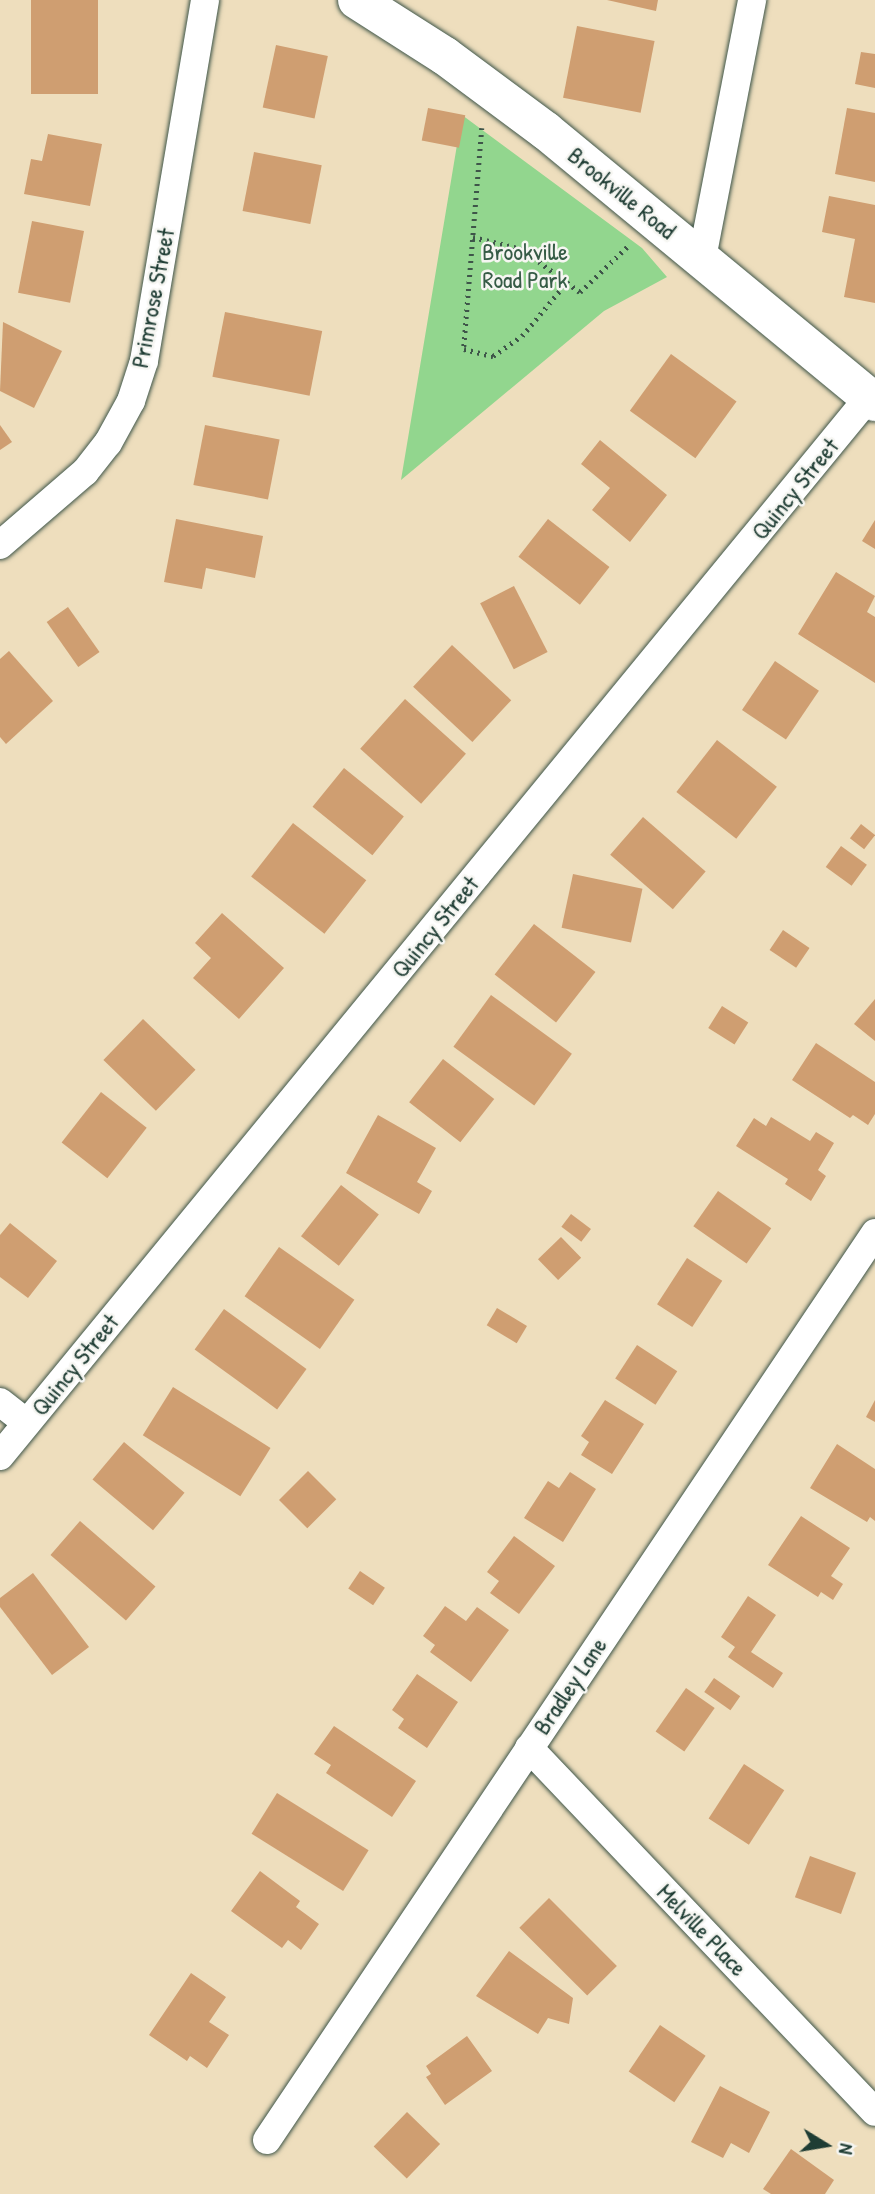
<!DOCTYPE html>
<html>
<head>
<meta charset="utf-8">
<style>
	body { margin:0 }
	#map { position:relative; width:875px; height:2194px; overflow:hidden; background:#eedebd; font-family:"Patrick Hand",sans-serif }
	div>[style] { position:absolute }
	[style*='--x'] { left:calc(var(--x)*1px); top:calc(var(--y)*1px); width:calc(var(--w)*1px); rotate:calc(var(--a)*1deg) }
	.green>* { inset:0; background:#92d68e }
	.building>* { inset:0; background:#cf9e71; transform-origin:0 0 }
	.path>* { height:4.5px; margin-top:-2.25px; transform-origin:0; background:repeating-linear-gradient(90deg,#3e5549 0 2px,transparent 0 7px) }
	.roads { filter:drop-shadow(0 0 2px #3e5549) drop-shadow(0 0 2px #3e5549) }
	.street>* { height:28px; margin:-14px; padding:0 14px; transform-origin:14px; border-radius:14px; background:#fff }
	.secondary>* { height:38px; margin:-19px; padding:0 19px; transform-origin:19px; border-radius:19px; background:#fff }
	span { translate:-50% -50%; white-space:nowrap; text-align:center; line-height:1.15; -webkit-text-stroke:5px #f6f6f2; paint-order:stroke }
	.street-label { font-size:24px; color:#1f3d34 }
	.park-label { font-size:24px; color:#365c46 }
	.north { position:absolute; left:791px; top:2110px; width:70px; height:70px; -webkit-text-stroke:5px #f6f6f2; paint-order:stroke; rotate:101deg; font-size:19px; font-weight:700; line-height:28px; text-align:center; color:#1f3d34 }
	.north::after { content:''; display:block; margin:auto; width:24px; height:32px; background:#1f3d34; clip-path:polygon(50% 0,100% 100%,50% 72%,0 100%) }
</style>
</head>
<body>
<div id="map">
	<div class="green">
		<i style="clip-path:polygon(462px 115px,642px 248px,667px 277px,604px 311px,401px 480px)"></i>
	</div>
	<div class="building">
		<i style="left:31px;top:0;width:67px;height:94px"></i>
		<i style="clip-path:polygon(607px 0,658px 0,656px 11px)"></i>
		<i style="left:577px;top:26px;width:79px;height:73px;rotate:11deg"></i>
		<i style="left:276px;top:45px;width:53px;height:64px;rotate:12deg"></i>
		<i style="clip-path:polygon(861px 52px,875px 54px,875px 88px,855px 84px)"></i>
		<i style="left:428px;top:108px;width:38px;height:33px;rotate:11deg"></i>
		<i style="clip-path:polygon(847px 108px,875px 113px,875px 182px,835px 174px)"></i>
		<i style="clip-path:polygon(48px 134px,102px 144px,90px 206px,24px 194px,31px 159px,42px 161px)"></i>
		<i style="left:254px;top:152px;width:69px;height:60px;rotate:11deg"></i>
		<i style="clip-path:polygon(829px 196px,875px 205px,875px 303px,844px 297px,855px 239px,822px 232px)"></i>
		<i style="left:32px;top:221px;width:53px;height:73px;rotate:11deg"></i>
		<i style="left:225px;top:312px;width:99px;height:66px;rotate:11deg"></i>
		<i style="clip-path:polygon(3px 322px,62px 351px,34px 408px,0 391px)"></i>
		<i style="left:671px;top:354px;width:81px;height:70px;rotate:36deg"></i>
		<i style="clip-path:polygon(0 425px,12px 442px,0 450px)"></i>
		<i style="left:205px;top:425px;width:76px;height:61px;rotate:11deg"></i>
		<i style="clip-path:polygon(600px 440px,667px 495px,630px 542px,592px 510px,610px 488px,581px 464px)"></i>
		<i style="clip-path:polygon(176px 519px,263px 536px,255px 578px,206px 568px,202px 589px,164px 582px)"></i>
		<i style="left:548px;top:519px;width:78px;height:48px;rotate:38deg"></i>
		<i style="clip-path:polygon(875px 520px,875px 549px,862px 541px)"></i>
		<i style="clip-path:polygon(836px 572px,875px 596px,867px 612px,875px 617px,875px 683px,798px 634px)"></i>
		<i style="left:514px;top:586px;width:74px;height:38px;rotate:63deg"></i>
		<i style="left:68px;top:607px;width:55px;height:26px;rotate:55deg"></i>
		<i style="left:452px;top:645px;width:81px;height:57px;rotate:43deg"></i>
		<i style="clip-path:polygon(9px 651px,53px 701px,6px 744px,0 737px,0 659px)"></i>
		<i style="left:775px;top:661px;width:53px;height:59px;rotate:34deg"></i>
		<i style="left:405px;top:699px;width:82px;height:67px;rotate:42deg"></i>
		<i style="left:717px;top:740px;width:76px;height:66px;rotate:38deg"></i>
		<i style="left:344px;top:768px;width:77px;height:50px;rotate:39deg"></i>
		<i style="left:643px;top:817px;width:83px;height:50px;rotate:41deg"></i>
		<i style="left:293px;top:823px;width:93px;height:68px;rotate:38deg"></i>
		<i style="left:861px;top:824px;width:18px;height:18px;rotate:38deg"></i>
		<i style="left:841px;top:846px;width:32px;height:26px;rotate:36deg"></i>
		<i style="left:573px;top:874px;width:71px;height:55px;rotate:12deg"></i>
		<i style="clip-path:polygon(222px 913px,284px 968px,239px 1019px,193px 978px,211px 958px,195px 943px)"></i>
		<i style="left:534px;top:924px;width:78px;height:64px;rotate:38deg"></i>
		<i style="left:783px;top:930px;width:32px;height:24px;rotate:34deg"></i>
		<i style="left:491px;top:995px;width:100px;height:64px;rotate:36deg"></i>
		<i style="clip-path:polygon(875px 999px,875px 1041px,854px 1024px)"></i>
		<i style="left:722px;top:1006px;width:31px;height:26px;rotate:32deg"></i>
		<i style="left:143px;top:1019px;width:73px;height:57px;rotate:44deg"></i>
		<i style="clip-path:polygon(816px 1043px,875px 1082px,875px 1114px,868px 1125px,853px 1115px,850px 1118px,792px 1080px)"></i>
		<i style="left:443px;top:1059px;width:65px;height:55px;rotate:38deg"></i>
		<i style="left:101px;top:1092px;width:58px;height:64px;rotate:38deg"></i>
		<i style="clip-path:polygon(378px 1115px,436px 1148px,417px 1182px,432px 1191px,419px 1214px,346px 1173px)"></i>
		<i style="clip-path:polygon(771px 1117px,810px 1141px,816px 1132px,834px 1143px,818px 1170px,826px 1176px,811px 1201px,785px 1184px,788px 1179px,736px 1146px,754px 1118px,766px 1126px)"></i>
		<i style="left:341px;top:1185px;width:48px;height:65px;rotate:38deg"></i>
		<i style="left:718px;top:1191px;width:65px;height:43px;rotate:35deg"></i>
		<i style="left:571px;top:1214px;width:25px;height:16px;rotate:37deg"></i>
		<i style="clip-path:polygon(10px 1223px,57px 1261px,28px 1298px,0 1277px,0 1235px)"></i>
		<i style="left:561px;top:1237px;width:29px;height:32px;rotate:46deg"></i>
		<i style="left:279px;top:1247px;width:92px;height:60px;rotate:35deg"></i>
		<i style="left:687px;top:1258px;width:42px;height:55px;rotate:33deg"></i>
		<i style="left:497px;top:1308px;width:35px;height:20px;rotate:31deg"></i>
		<i style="left:224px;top:1309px;width:102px;height:50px;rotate:36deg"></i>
		<i style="left:637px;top:1345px;width:48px;height:40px;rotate:33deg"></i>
		<i style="left:173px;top:1387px;width:115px;height:57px;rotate:32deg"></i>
		<i style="clip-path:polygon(605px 1400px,644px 1424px,612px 1474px,581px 1455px,589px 1442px,581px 1436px)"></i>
		<i style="clip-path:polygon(875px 1400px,875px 1422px,866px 1417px)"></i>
		<i style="left:124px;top:1442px;width:79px;height:49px;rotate:40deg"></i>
		<i style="clip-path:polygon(837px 1444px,875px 1469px,875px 1521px,870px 1517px,867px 1522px,810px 1488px)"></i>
		<i style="left:308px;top:1471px;width:40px;height:41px;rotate:45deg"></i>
		<i style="clip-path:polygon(570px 1472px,596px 1489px,563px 1542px,524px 1518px,548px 1481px,559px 1488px)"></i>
		<i style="clip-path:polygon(801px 1516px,850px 1548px,831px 1576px,843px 1584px,833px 1600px,821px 1592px,818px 1597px,768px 1565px)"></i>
		<i style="left:80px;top:1521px;width:100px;height:45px;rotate:41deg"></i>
		<i style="clip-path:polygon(514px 1536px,555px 1566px,519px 1614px,490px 1593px,499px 1581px,487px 1572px)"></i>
		<i style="left:360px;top:1571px;width:30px;height:21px;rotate:34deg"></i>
		<i style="clip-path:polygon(33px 1573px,89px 1647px,52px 1675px,0 1607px,0 1598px)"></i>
		<i style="clip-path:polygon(748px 1596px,776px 1615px,751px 1652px,783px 1673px,773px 1688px,728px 1657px,735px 1647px,721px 1637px)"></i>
		<i style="clip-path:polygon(445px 1606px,466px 1621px,477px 1607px,509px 1630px,471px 1682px,430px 1652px,435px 1645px,423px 1636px)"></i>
		<i style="clip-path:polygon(417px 1674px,458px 1702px,427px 1748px,398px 1728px,404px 1719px,392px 1710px)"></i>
		<i style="left:714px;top:1678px;width:32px;height:17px;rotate:35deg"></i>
		<i style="left:686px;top:1688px;width:35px;height:53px;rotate:35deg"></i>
		<i style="clip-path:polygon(334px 1726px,416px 1781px,392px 1817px,326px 1773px,331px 1765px,314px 1754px)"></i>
		<i style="left:744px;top:1764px;width:48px;height:65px;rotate:33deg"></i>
		<i style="left:277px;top:1793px;width:108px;height:48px;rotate:32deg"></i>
		<i style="left:810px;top:1856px;width:49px;height:44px;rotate:20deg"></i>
		<i style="clip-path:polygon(260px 1871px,300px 1901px,296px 1907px,319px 1924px,301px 1950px,288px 1940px,282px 1948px,231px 1911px)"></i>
		<i style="left:549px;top:1898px;width:96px;height:42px;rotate:45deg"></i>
		<i style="clip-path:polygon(509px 1951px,573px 1998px,569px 2024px,548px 2018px,538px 2034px,476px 1996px)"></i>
		<i style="clip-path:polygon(191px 1973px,226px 1997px,209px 2022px,229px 2035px,207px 2068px,190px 2056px,187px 2061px,149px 2035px)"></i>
		<i style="left:660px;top:2025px;width:55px;height:56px;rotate:34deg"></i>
		<i style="clip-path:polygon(467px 2036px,492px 2071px,445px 2105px,426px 2077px,431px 2074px,426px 2066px)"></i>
		<i style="clip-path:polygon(720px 2086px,770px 2112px,749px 2153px,731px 2143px,723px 2158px,691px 2142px)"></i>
		<i style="left:407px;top:2112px;width:46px;height:48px;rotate:44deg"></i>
		<i style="clip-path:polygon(791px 2149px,834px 2180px,825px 2194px,771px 2194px,763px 2189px)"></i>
	</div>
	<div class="path">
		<i style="--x:482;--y:128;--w:222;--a:94.7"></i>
		<i style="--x:464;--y:349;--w:30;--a:14"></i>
		<i style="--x:493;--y:356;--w:35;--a:-35"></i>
		<i style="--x:522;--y:336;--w:70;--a:-50.2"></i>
		<i style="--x:473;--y:237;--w:50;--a:13.8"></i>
		<i style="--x:522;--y:249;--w:72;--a:36.6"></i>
		<i style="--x:580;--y:292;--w:68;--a:-43.8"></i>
	</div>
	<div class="roads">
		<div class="street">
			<i style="--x:702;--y:258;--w:263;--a:-79"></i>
			<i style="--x:0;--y:545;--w:112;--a:-40.7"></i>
			<i style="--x:85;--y:472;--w:37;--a:-52"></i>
			<i style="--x:108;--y:443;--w:48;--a:-61.3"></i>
			<i style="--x:131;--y:401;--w:42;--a:-72"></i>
			<i style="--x:144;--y:361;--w:366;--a:-80.4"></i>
			<i style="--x:0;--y:1402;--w:34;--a:38"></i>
			<i style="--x:0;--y:1456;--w:1370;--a:-50.63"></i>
			<i style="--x:529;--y:1748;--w:502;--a:46.45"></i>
			<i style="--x:267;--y:2140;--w:1092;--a:-56.16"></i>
		</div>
		<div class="secondary">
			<i style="--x:357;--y:0;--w:104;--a:32.5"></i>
			<i style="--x:445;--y:56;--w:126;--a:36.6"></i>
			<i style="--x:546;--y:131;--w:426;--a:39.5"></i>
		</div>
	</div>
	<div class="street-label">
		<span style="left:622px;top:193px;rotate:39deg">Brookville Road</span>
		<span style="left:153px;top:298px;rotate:-79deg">Primrose Street</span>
		<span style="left:795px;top:489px;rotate:-51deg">Quincy Street</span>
		<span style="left:435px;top:927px;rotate:-51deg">Quincy Street</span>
		<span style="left:75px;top:1365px;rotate:-51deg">Quincy Street</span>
		<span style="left:570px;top:1686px;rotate:-56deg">Bradley Lane</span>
		<span style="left:702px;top:1930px;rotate:46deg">Melville Place</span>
	</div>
	<div class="park-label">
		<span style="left:525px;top:266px">Brookville<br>Road Park</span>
	</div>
	<div class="north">N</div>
</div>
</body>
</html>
